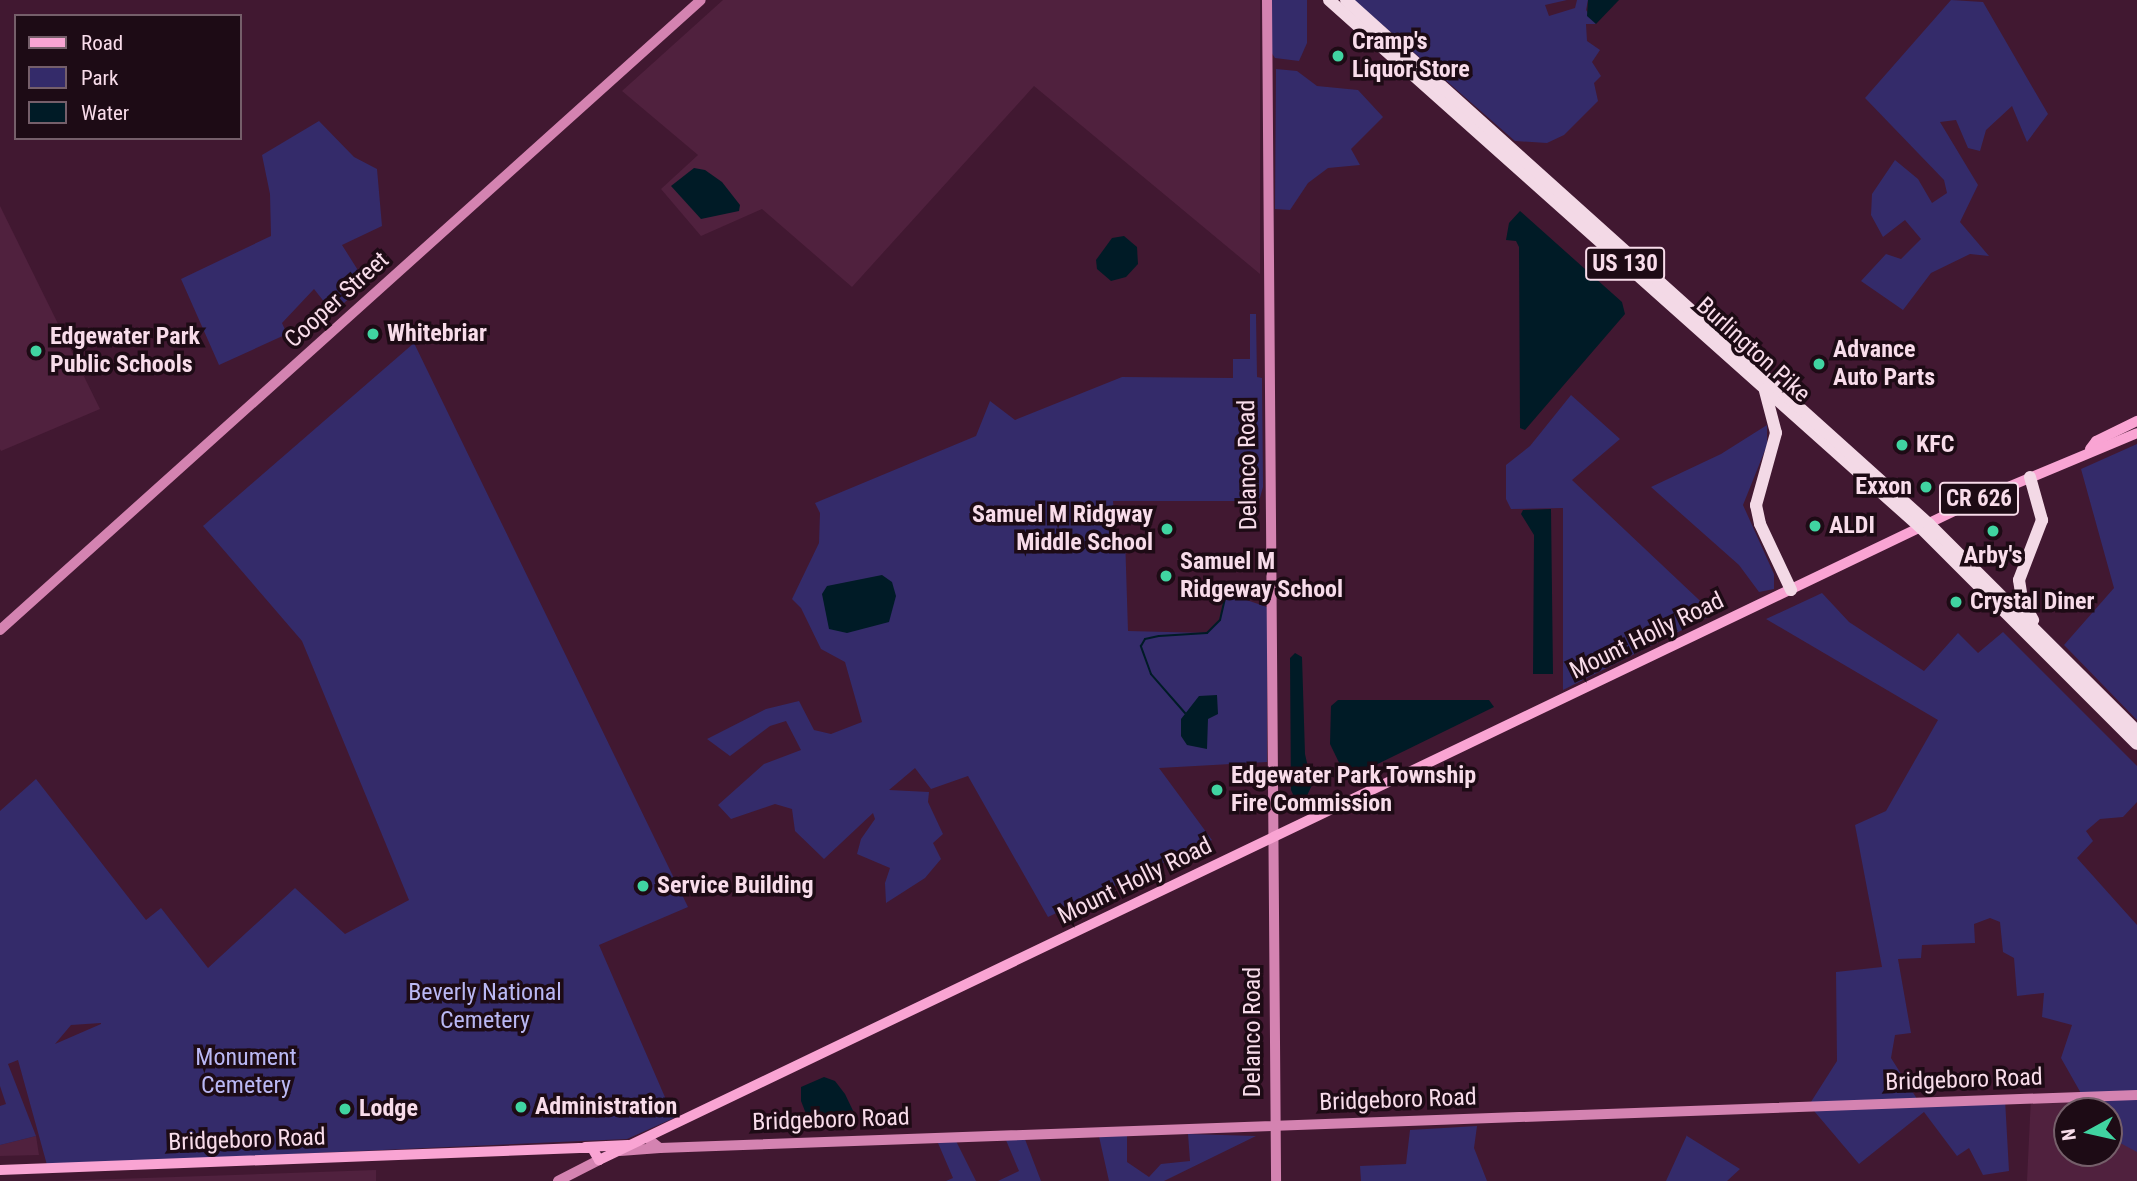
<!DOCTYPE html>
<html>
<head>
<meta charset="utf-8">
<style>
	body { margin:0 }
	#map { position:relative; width:2137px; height:1181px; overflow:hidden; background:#411831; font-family:"Roboto Condensed",sans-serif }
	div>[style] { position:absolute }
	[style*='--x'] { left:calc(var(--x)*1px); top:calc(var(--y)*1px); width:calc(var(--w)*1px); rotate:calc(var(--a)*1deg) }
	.built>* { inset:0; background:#50213e }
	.green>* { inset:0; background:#342b6a }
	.water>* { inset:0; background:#001b26 }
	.stream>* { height:2px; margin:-1px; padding:0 1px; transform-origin:1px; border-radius:1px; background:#001b26 }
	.secondary>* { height:10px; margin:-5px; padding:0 5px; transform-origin:5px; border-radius:5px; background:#d483b1 }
	.primary>* { height:10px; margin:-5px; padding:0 5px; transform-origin:5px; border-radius:5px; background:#f9a4d3 }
	.highway>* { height:12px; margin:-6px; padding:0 6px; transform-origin:6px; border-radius:6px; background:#f3d9e6 }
	.dots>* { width:19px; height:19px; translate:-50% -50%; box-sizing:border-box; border:4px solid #1d0b15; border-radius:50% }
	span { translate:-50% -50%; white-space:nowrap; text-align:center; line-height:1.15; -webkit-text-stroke:7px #1d0b15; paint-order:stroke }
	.shield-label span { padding:2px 5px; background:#1d0b15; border:2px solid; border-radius:5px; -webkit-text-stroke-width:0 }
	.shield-label { font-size:23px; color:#f8dcea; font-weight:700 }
	.poi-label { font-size:24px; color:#f8dcea; font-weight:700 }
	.left { translate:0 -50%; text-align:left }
	.right { translate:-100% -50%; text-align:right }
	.street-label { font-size:24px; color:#f8dcea }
	.park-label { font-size:24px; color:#bab8f4 }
	.legend { position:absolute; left:14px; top:14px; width:228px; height:126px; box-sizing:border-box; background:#1d0b15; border:2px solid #755f6a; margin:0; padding:9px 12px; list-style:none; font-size:21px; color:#f8dcea }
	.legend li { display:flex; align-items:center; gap:14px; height:35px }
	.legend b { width:35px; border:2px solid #755f6a }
	.north { position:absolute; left:2053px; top:1097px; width:70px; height:70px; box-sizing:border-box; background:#1d0b15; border:2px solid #755f6a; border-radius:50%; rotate:262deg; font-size:19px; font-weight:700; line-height:28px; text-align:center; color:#f8dcea }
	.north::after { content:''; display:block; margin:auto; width:24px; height:32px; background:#40d4a1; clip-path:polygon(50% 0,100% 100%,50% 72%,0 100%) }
</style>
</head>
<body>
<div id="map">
	<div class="built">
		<i style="clip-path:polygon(723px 0,1260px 0,1260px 274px,1034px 86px,852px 287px,762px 209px,701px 236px,661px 189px,698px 155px,622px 91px)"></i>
		<i style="clip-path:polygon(0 206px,100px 409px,1px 451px,0 449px)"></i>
		<i style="clip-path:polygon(evenodd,2137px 1094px,2137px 1181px,2027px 1181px,2031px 1097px,2137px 1094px,2067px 1111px,2109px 1111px,2109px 1153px,2067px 1153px,2067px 1111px)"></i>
		<i style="clip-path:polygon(36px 1136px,39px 1155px,0 1156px,0 1145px)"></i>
		<i style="clip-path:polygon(376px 1170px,376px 1181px,56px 1181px)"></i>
	</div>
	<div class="green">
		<i style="clip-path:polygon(1271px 0,1307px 0,1307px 43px,1299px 61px,1275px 58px,1271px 52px)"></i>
		<i style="clip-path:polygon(1354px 0,1567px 0,1545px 5px,1549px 16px,1575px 8px,1577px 0,1588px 0,1586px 10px,1596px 24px,1586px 24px,1587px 41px,1600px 50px,1592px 62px,1601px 76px,1594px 83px,1598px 101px,1564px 135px,1547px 143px,1515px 141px)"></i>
		<i style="clip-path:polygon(1951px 0,1983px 2px,2048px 114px,2027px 142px,2012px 106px,1986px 130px,1980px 151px,1968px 148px,1956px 120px,1940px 122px,1978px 185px,1960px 222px,1989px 256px,1970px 254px,1931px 273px,1903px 310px,1861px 281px,1886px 254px,1901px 259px,1921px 239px,1905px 220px,1883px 237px,1871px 215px,1872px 194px,1895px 160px,1918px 179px,1932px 203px,1947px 193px,1944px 180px,1865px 98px)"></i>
		<i style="clip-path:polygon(1276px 69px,1297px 71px,1317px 86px,1358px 90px,1383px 117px,1351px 149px,1360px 165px,1328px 168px,1308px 183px,1290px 210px,1275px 209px)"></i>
		<i style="clip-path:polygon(319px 121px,354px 157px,377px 169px,382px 226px,342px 245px,366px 283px,333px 313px,314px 289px,282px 323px,287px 334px,219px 365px,181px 279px,271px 236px,270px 194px,262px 155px)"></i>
		<i style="clip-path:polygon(1250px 314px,1256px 314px,1257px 377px,1262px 378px,1263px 487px,1259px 501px,1113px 501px,1116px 534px,1125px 536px,1128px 631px,1207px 633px,1220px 620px,1226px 593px,1267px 607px,1267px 762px,1159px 768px,1212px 840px,1048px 917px,968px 776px,931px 789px,915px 768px,889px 790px,929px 792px,928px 802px,943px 834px,933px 843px,941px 859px,925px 878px,886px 903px,885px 883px,890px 868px,857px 854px,861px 839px,875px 819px,873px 813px,824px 859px,795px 831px,792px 809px,775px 804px,731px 819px,718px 805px,764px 764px,801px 750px,786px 721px,770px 726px,730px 756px,707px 739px,766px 709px,799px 701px,814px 730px,831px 734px,862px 722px,845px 662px,821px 649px,801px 608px,792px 599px,819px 543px,820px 513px,815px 503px,976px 436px,990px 401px,1015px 420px,1122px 377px,1233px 378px,1233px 359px,1250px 359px)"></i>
		<i style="clip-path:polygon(evenodd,414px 343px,688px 907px,599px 945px,674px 1118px,627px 1139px,47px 1165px,18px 1060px,8px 1064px,36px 1136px,0 1145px,0 1106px,6px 1104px,0 1086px,0 811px,36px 779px,146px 920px,161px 908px,208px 968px,295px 888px,345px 934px,409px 900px,302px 641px,203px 526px,414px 343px,101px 1023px,101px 1024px,55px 1044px,71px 1025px,101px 1023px)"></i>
		<i style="clip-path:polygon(1571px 395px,1620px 439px,1572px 480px,1714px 614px,1563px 690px,1563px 508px,1511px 509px,1506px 499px,1506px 465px,1530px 446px)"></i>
		<i style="clip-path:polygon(1767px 425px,1767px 445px,1743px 505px,1774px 574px,1774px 589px,1759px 592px,1739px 565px,1651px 487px,1721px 454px)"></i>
		<i style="clip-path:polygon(2137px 444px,2137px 720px,2064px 645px,2114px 588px,2081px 469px)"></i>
		<i style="clip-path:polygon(1822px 593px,1849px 622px,1924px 671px,1958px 633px,1978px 653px,2003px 632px,2137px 766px,2137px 802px,2123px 817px,2100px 819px,2086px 831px,2093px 841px,2077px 858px,2137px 925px,2137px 1152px,2109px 1137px,2109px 1111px,2091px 1111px,2061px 1058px,2072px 1025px,2042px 1017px,2044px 993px,2017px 996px,2014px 958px,2003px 952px,2000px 922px,1990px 918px,1974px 924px,1975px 943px,1922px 945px,1921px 958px,1898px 959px,1911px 1033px,1895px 1035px,1891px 1058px,1919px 1102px,2005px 1099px,2009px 1171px,1983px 1175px,1969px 1148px,1957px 1156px,1924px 1112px,1859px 1164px,1809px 1105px,1837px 1061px,1836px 972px,1882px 967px,1855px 825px,1886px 811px,1938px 720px,1766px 619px)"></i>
		<i style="clip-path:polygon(1477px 1126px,1474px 1148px,1487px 1181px,1361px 1181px,1360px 1166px,1406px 1164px,1410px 1130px)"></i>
		<i style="clip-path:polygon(1127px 1129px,1127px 1162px,1149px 1177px,1161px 1164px,1190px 1161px,1188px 1134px,1256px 1136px,1164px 1181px,1109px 1181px,1098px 1132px)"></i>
		<i style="clip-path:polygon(1003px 1133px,1023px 1134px,1041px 1181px,998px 1181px,1019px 1171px)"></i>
		<i style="clip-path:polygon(953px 1135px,976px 1181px,946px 1181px,953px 1178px,935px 1136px)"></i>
		<i style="clip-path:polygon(1687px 1135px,1687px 1136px,1740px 1169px,1727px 1181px,1666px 1181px)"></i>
	</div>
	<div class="water">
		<i style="clip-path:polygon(1588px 0,1619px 0,1596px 24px,1587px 16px)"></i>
		<i style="clip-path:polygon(694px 168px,705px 170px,722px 182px,740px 205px,739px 211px,701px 219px,671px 186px)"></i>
		<i style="clip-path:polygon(1520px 211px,1622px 302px,1625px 314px,1525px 430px,1520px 428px,1519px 247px,1516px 241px,1506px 240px,1509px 223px)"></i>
		<i style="clip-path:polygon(1124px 236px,1137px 247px,1138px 264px,1126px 277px,1111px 281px,1097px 269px,1096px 260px,1112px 238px)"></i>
		<i style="clip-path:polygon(1551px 509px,1553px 674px,1533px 674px,1534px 535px,1521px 514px,1523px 510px)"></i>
		<i style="clip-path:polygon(882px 575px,892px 582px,896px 596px,889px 622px,847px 633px,829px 629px,822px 594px,827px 586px)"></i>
		<i style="clip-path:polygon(1295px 653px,1302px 657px,1305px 754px,1312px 785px,1305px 800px,1297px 803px,1291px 790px,1290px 658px)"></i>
		<i style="clip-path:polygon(1217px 695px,1218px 714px,1208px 719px,1207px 749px,1187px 745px,1181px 736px,1181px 719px,1199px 696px)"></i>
		<i style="clip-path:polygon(1338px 700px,1489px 700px,1494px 707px,1347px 779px,1330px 744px,1331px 706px)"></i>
		<i style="clip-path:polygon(824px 1077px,835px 1081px,845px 1094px,857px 1119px,854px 1127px,824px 1129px,810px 1124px,801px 1101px,801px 1087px)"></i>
	</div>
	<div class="stream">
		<i style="--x:1185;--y:713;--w:52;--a:-131.1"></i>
		<i style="--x:1151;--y:674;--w:30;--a:-110"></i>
		<i style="--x:1141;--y:646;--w:8;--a:-60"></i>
		<i style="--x:1145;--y:639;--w:14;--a:-12"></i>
		<i style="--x:1159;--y:636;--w:48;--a:-3.6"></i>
		<i style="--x:1207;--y:633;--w:18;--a:-45"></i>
		<i style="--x:1220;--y:620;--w:28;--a:-77"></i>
	</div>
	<div class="secondary">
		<i style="--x:1267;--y:0;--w:1181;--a:89.56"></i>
		<i style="--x:0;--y:630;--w:942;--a:-41.95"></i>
		<i style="--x:647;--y:1138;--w:16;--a:38"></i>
		<i style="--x:660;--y:1148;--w:1478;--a:-2.06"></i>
		<i style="--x:620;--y:1151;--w:40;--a:-4.3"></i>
		<i style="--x:558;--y:1181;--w:46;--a:-27.1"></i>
	</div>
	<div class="primary">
		<i style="--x:2090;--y:449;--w:10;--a:-53"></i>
		<i style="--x:2096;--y:441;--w:46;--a:-26"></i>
		<i style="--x:585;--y:1147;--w:43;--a:-2.7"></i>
		<i style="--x:0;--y:1170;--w:580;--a:-2.17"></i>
		<i style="--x:580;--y:1148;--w:12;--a:0"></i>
		<i style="--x:592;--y:1148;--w:14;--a:60"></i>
		<i style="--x:599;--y:1160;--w:1528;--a:-25.59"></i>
		<i style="--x:1977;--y:500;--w:173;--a:-22.7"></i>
	</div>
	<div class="highway">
		<i style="--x:1329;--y:0;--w:793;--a:41.73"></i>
		<i style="--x:1921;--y:528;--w:305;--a:45"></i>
		<i style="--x:1346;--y:0;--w:784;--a:41.95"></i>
		<i style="--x:1929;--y:524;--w:293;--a:44.9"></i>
		<i style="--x:1765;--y:391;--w:43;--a:75.3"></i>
		<i style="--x:1776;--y:433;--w:75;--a:105.5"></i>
		<i style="--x:1756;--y:505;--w:19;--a:78"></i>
		<i style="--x:1760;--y:524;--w:73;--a:64.8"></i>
		<i style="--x:2030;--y:477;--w:45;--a:74.4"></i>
		<i style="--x:2042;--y:520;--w:64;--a:111"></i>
		<i style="--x:2019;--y:580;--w:20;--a:81"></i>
		<i style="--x:2022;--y:600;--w:23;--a:61"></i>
	</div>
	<div class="dots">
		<i style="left:1338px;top:56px;background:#40d4a1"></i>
		<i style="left:373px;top:334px;background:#40d4a1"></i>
		<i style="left:36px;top:351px;background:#40d4a1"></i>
		<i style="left:1819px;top:364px;background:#40d4a1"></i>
		<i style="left:1902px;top:445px;background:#40d4a1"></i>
		<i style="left:1926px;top:487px;background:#40d4a1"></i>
		<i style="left:1815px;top:526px;background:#40d4a1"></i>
		<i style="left:1167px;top:529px;background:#40d4a1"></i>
		<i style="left:1993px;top:531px;background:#40d4a1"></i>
		<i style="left:1166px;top:576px;background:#40d4a1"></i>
		<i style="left:1956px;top:602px;background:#40d4a1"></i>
		<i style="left:1217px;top:790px;background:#40d4a1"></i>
		<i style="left:643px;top:886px;background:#40d4a1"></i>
		<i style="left:521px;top:1107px;background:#40d4a1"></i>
		<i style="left:345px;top:1109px;background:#40d4a1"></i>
	</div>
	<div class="shield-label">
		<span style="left:1625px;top:264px">US 130</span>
		<span style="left:1979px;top:499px">CR 626</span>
	</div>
	<div class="poi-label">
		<span class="left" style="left:1352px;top:56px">Cramp's<br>Liquor Store</span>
		<span class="left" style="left:387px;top:334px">Whitebriar</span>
		<span class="left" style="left:50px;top:351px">Edgewater Park<br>Public Schools</span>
		<span class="left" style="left:1833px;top:364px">Advance<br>Auto Parts</span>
		<span class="left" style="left:1916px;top:445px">KFC</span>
		<span class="right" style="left:1912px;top:487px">Exxon</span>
		<span class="right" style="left:1153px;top:529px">Samuel M Ridgway<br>Middle School</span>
		<span class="left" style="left:1829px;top:526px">ALDI</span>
		<span style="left:1993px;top:556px">Arby's</span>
		<span class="left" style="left:1180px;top:576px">Samuel M<br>Ridgeway School</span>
		<span class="left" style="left:1970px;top:602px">Crystal Diner</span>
		<span class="left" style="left:1231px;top:790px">Edgewater Park Township<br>Fire Commission</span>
		<span class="left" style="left:657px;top:886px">Service Building</span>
		<span class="left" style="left:535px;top:1107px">Administration</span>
		<span class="left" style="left:359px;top:1109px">Lodge</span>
	</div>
	<div class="street-label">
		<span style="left:337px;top:300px;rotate:-42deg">Cooper Street</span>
		<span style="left:1753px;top:350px;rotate:42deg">Burlington Pike</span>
		<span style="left:1248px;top:465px;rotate:-91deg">Delanco Road</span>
		<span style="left:1647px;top:636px;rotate:-26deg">Mount Holly Road</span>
		<span style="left:1135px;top:881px;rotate:-26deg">Mount Holly Road</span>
		<span style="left:1253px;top:1032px;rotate:-90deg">Delanco Road</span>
		<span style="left:1964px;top:1080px;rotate:-2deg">Bridgeboro Road</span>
		<span style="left:1398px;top:1100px;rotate:-2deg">Bridgeboro Road</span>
		<span style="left:831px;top:1120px;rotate:-2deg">Bridgeboro Road</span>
		<span style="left:247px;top:1140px;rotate:-2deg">Bridgeboro Road</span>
	</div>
	<div class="park-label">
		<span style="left:485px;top:1007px">Beverly National<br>Cemetery</span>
		<span style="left:246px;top:1072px">Monument<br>Cemetery</span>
	</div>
	<ul class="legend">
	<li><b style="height:9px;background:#f9a4d3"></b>Road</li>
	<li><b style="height:19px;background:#342b6a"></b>Park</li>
	<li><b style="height:19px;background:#001b26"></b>Water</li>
	</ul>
	<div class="north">N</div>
</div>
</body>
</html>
